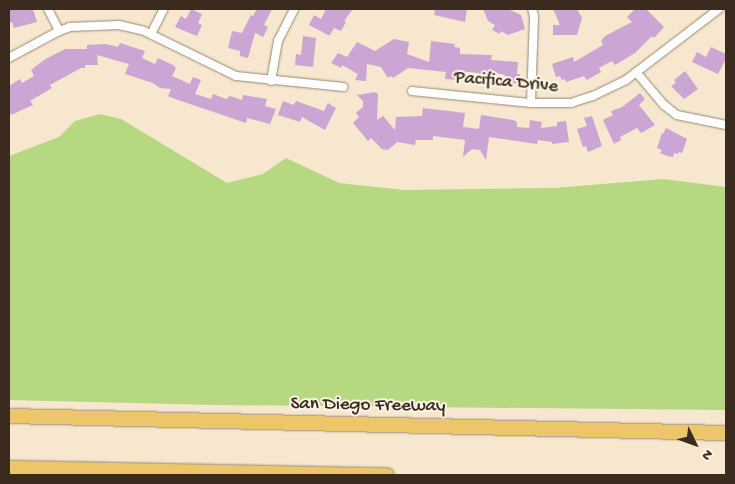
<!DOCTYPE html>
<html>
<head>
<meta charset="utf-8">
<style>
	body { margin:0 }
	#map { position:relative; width:735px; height:484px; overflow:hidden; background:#f6e7ce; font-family:"Gochi Hand",sans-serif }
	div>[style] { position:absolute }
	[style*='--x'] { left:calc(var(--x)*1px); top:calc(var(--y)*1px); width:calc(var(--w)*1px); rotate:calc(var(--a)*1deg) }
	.green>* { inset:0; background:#b6d880 }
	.building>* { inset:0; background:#cba5d3 }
	.roads { filter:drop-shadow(0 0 1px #988876) drop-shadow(0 0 1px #988876) }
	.minor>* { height:8px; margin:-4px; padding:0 4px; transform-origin:4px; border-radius:4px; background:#fff }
	.motorway>* { height:14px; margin:-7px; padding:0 7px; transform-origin:7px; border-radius:7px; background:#ecc669 }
	span { translate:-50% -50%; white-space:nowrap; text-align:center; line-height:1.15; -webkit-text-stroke:4px #fcf5e5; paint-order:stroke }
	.street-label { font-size:19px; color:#3b2a1e }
	.frame { position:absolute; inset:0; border:10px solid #3b2a1e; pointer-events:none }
	.north { position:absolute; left:670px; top:419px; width:50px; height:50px; -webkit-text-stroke:4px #fcf5e5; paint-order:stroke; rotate:132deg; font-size:14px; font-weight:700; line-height:20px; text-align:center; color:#3b2a1e }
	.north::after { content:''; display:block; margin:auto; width:18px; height:22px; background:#3b2a1e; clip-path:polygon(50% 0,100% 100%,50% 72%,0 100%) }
</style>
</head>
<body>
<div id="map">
	<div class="green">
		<i style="clip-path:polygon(100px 114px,121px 119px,227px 183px,263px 174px,286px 158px,339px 183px,404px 190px,554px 188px,663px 179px,726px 187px,726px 410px,216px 405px,9px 400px,9px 156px,59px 137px,75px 121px)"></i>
	</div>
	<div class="building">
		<i style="clip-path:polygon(9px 9px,33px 9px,37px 22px,14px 28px,12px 22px,9px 23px)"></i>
		<i style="clip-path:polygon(191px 9px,202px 14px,198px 23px,202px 25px,197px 36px,175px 27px,181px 16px,186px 19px)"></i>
		<i style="clip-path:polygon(257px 9px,272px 9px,264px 25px,268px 27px,263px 37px,255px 33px,248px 58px,240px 56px,240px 51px,228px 48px,232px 31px,242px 33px,251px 15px,253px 16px)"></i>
		<i style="clip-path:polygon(326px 9px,353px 9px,344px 21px,346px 22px,341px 31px,334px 28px,330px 35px,328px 35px,309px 25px,314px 15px,321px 19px)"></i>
		<i style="clip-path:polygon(435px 9px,467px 9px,465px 22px,434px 15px)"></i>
		<i style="clip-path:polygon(483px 9px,508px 9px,521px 15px,525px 29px,508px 35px,501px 31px,500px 34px,492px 30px,495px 25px,488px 21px)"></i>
		<i style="clip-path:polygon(553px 9px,577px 9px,582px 18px,577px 35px,553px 35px,553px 25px,560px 25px)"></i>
		<i style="clip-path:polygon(635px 9px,646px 9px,664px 27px,654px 38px,652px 36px,635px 53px,615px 65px,612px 61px,599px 68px,601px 72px,587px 80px,584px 76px,566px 82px,565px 79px,562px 80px,560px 76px,556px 77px,552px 64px,573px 57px,574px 62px,603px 45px,601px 41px,605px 36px,632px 22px,627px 17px)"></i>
		<i style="clip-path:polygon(303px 36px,316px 38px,313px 67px,295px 65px,296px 54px,301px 55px)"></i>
		<i style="clip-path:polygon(394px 39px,409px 42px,407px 54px,429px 62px,431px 41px,455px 44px,454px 47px,460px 48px,460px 54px,492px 55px,491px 60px,518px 62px,517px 74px,520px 74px,519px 84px,515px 83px,514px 86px,505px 85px,506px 76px,502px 74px,488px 72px,487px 84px,478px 83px,479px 73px,458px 71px,457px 80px,445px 79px,446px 72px,408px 68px,393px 78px,391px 76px,388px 78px,381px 67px,367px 64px,366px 81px,355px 80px,358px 74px,342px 65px,341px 68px,331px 63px,338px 53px,347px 57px,357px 42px,375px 51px)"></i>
		<i style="clip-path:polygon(120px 43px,145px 51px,142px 58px,155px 64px,158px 58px,173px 65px,176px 68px,172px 76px,190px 84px,193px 77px,201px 80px,195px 94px,211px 99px,213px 94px,226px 99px,230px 96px,242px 100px,243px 95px,267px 99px,265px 106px,276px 109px,270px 124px,247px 118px,246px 123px,178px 100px,168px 96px,171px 89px,160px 88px,153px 83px,125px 74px,129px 64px,97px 55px,98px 65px,85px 65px,85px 68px,81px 68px,50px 85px,52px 88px,30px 101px,33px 105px,11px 115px,9px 110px,9px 86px,20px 79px,22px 83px,34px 76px,31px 70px,44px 60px,65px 49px,87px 49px,87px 45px,106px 44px,118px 47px)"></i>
		<i style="clip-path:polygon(711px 47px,726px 54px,726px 59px,718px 74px,692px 62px,697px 52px,706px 57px)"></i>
		<i style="clip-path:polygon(685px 71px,698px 89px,684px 99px,671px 86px,676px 83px,674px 80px)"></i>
		<i style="clip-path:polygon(375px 92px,378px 94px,377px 120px,383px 116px,395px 130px,396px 117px,422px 116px,423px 108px,465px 113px,463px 127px,479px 129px,481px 115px,513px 120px,517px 122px,517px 127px,529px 128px,530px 120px,542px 122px,541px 128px,557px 126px,557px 122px,566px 121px,569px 142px,552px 144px,552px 142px,538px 140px,537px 144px,489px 137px,486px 160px,480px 150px,472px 149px,463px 157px,465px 140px,433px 136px,433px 140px,416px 140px,415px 145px,397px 142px,388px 150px,382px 149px,371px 138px,368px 141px,353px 123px,359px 117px,356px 113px,363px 107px,363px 101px,357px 95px)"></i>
		<i style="clip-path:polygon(640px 93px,645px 99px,639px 105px,655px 125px,641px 133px,637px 128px,620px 137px,621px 140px,614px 144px,603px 120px,613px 115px,611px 111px,622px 107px)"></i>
		<i style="clip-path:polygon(283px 101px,294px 105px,296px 101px,324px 111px,328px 103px,336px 108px,325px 130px,302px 117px,300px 122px,278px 115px)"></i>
		<i style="clip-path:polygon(592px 116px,602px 146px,588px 152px,586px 146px,583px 147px,577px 129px,587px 126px,584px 118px)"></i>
		<i style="clip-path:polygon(666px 128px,687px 139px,682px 153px,679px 152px,678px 154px,674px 153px,673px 157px,667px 156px,660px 153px,662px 150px,657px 148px,662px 133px,663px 134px)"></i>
	</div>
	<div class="roads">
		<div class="minor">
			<i style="--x:48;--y:9;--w:25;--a:63"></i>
			<i style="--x:151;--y:34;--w:28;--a:-63"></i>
			<i style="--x:9;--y:58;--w:57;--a:-28.4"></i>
			<i style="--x:59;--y:31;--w:12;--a:-20"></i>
			<i style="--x:70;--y:27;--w:49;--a:-2.3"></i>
			<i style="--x:119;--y:25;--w:26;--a:13"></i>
			<i style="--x:144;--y:31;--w:102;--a:26.1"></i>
			<i style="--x:236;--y:76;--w:108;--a:5.9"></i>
			<i style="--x:636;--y:72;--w:43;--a:49.7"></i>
			<i style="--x:664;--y:105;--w:16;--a:38"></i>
			<i style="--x:677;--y:115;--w:50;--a:11.5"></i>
			<i style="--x:271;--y:81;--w:41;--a:-80.1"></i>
			<i style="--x:278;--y:41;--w:36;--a:-63"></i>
			<i style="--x:412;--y:91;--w:120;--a:5.8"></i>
			<i style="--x:531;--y:103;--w:40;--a:0"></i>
			<i style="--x:571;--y:103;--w:23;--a:-18"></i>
			<i style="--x:593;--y:96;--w:37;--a:-26"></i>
			<i style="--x:626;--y:80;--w:117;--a:-37.4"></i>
			<i style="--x:531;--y:103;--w:87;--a:-88"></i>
			<i style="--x:534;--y:16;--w:7;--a:-106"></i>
		</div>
		<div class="motorway">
			<i style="--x:9;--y:416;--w:717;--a:1.36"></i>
			<i style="--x:9;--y:468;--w:378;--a:1.1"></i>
		</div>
	</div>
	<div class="street-label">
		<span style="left:506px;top:83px;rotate:5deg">Pacifica Drive</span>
		<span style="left:368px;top:406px;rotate:1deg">San Diego Freeway</span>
	</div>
	<div class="frame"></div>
	<div class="north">N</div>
</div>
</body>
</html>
